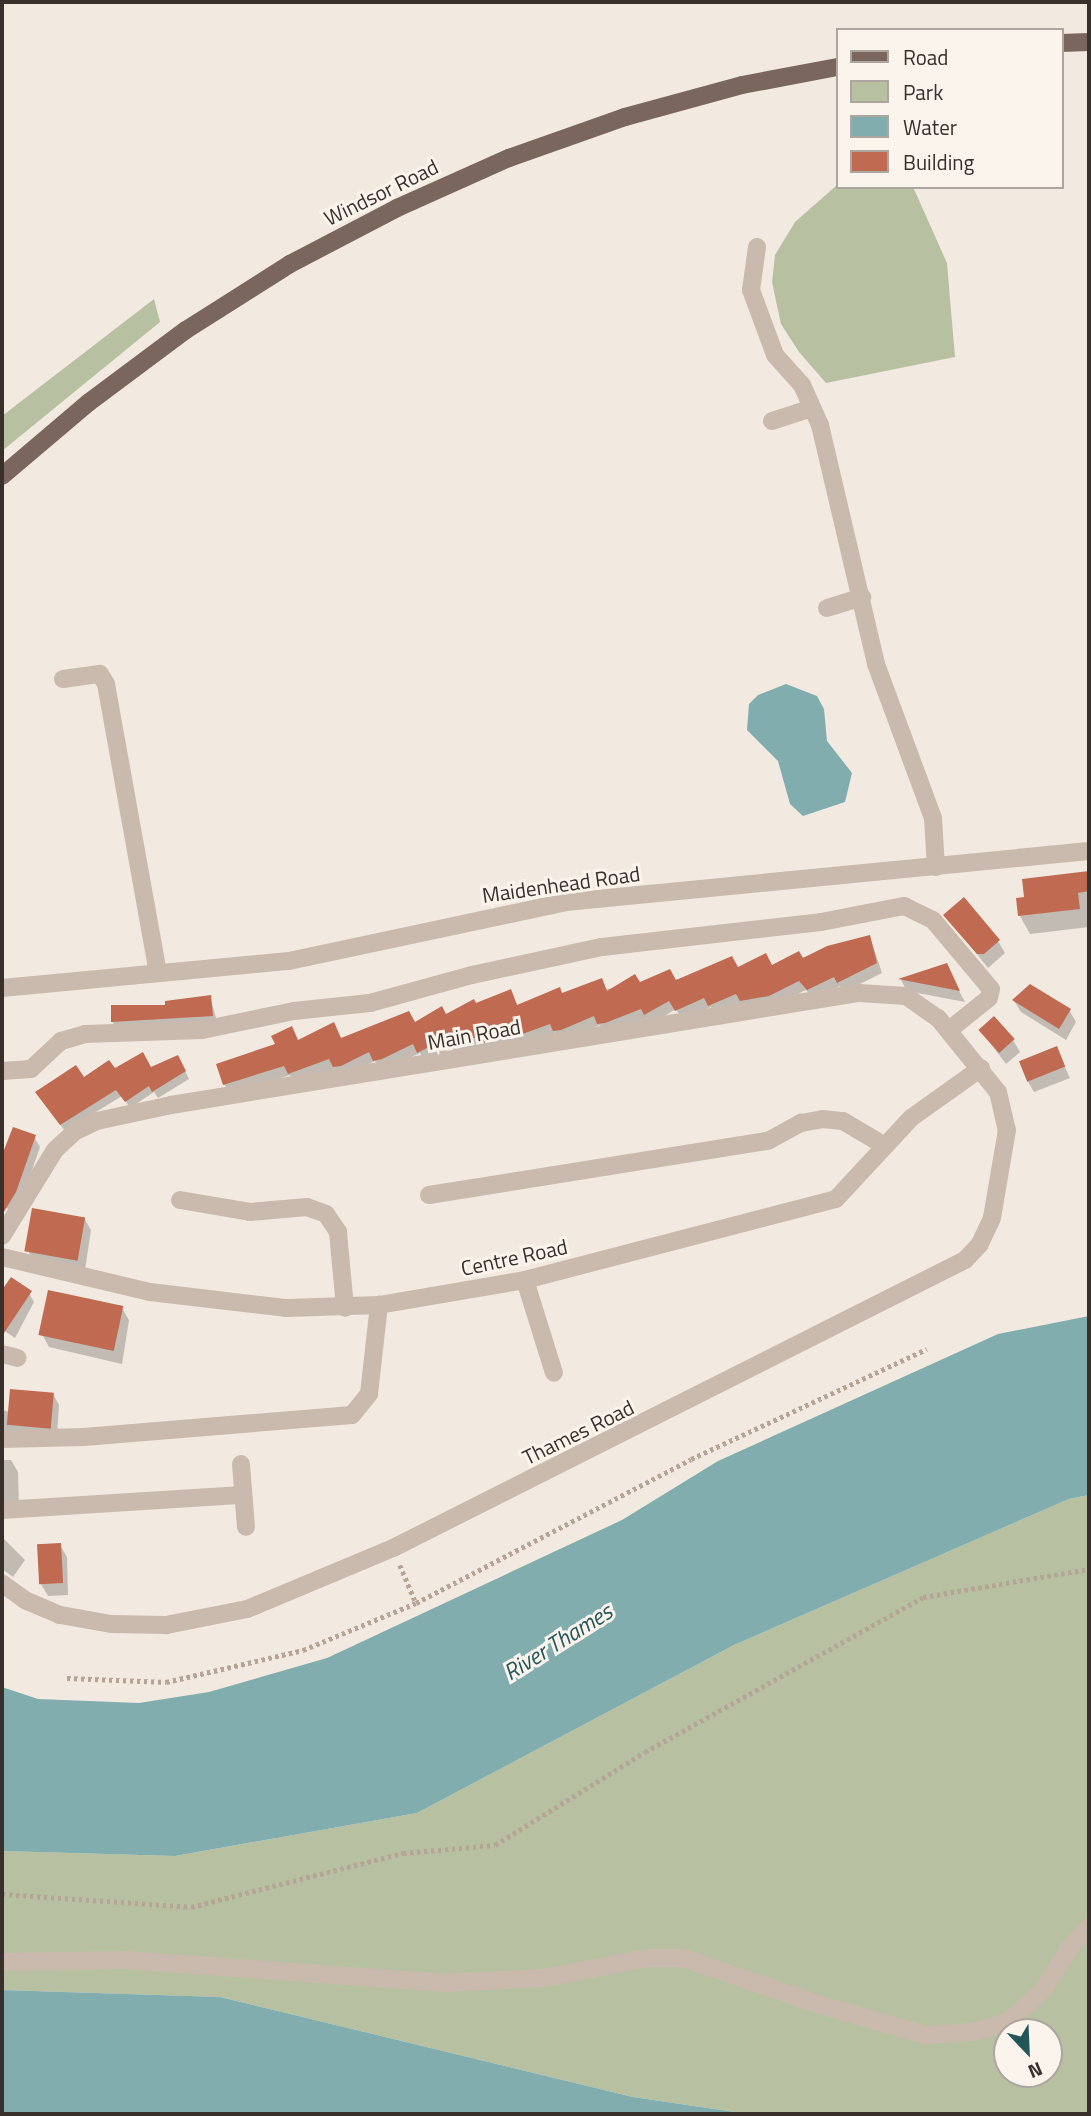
<!DOCTYPE html>
<html>
<head>
<meta charset="utf-8">
<style>
	body { margin:0 }
	#map { position:relative; width:1091px; height:2116px; overflow:hidden; background:#f2eae1; font-family:"Titillium Web",sans-serif }
	div>[style] { position:absolute }
	[style*='--x'] { left:calc(var(--x)*1px); top:calc(var(--y)*1px); width:calc(var(--w)*1px); rotate:calc(var(--a)*1deg) }
	.green>* { inset:0; background:#b7c1a1 }
	.water>* { inset:0; background:#81adae }
	.shadow>* { inset:0; background:#0003 }
	.building>* { inset:0; background:#bf6a51; transform-origin:0 0 }
	.path>* { height:4.5px; margin-top:-2.25px; transform-origin:0; background:repeating-linear-gradient(90deg,#b6a497 0 3.5px,transparent 0 7px) }
	.minor>* { height:18px; margin:-9px; padding:0 9px; transform-origin:9px; border-radius:9px; background:#cabaad }
	.major>* { height:18px; margin:-9px; padding:0 9px; transform-origin:9px; border-radius:9px; background:#7a665d }
	span { translate:-50% -50%; white-space:nowrap; text-align:center; line-height:1.15; -webkit-text-stroke:6px #faf4ed; paint-order:stroke }
	.street-label { font-size:21px; color:#392f2b }
	.water-label { font-size:23px; color:#225658; font-style:italic }
	.frame { position:absolute; inset:0; border:4px solid #392f2b; pointer-events:none }
	.legend { position:absolute; left:836px; top:28px; width:228px; height:161px; box-sizing:border-box; background:#faf4ed; border:2px solid #ada59f; margin:0; padding:9px 12px; list-style:none; font-size:21px; color:#392f2b }
	.legend li { display:flex; align-items:center; gap:14px; height:35px }
	.legend b { width:35px; border:2px solid #ada59f }
	.north { position:absolute; left:993px; top:2018px; width:70px; height:70px; box-sizing:border-box; background:#faf4ed; border:2px solid #ada59f; border-radius:50%; rotate:157deg; font-size:19px; font-weight:700; line-height:28px; text-align:center; color:#392f2b }
	.north::after { content:''; display:block; margin:auto; width:24px; height:32px; background:#225658; clip-path:polygon(50% 0,100% 100%,50% 72%,0 100%) }
</style>
</head>
<body>
<div id="map">
	<div class="green">
		<i style="clip-path:polygon(837px 185px,913px 187px,947px 263px,955px 357px,826px 383px,799px 352px,781px 324px,772px 282px,775px 255px,795px 222px)"></i>
		<i style="clip-path:polygon(154px 299px,160px 322px,2px 451px,2px 416px)"></i>
		<i style="clip-path:polygon(evenodd,1089px 1495px,1089px 2114px,748px 2114px,633px 2097px,220px 1997px,2px 1990px,2px 1851px,175px 1856px,417px 1813px,734px 1645px,1069px 1499px,1089px 1495px,1007px 2032px,1049px 2032px,1049px 2074px,1007px 2074px,1007px 2032px)"></i>
	</div>
	<div class="water">
		<i style="clip-path:polygon(786px 684px,817px 696px,824px 709px,827px 741px,852px 773px,845px 802px,803px 816px,790px 804px,778px 761px,747px 730px,749px 704px,758px 695px)"></i>
		<i style="clip-path:polygon(1089px 1316px,1089px 1495px,1069px 1499px,734px 1645px,417px 1813px,175px 1856px,2px 1851px,2px 1687px,38px 1699px,139px 1703px,209px 1692px,327px 1658px,622px 1520px,718px 1461px,998px 1334px)"></i>
		<i style="clip-path:polygon(2px 1990px,220px 1997px,633px 2097px,748px 2114px,2px 2114px)"></i>
	</div>
	<div class="shadow">
		<i style="clip-path:polygon(1087px 873px,1089px 927px,1030px 934px,1020px 916px,1026px 898px)"></i>
		<i style="clip-path:polygon(946px 915px,998px 941px,1005px 953px,988px 968px)"></i>
		<i style="clip-path:polygon(870px 937px,882px 973px,844px 992px,840px 986px,814px 999px,806px 990px,775px 1005px,715px 1015px,711px 1007px,682px 1020px,676px 1009px,651px 1024px,648px 1018px,611px 1032px,604px 1033px,600px 1025px,567px 1039px,560px 1040px,556px 1033px,521px 1046px,457px 1057px,452px 1048px,425px 1061px,420px 1053px,388px 1068px,380px 1070px,375px 1061px,346px 1075px,340px 1076px,335px 1069px,295px 1083px,290px 1075px,230px 1094px,224px 1084px,298px 1041px,341px 1040px,446px 1017px,511px 991px,518px 1007px,562px 995px,772px 967px)"></i>
		<i style="clip-path:polygon(946px 966px,965px 1002px,907px 991px,901px 980px)"></i>
		<i style="clip-path:polygon(210px 997px,219px 1028px,119px 1033px,112px 1021px)"></i>
		<i style="clip-path:polygon(1014px 1001px,1069px 1010px,1076px 1022px,1066px 1040px,1021px 1012px)"></i>
		<i style="clip-path:polygon(981px 1031px,1013px 1040px,1020px 1052px,1006px 1064px)"></i>
		<i style="clip-path:polygon(1056px 1048px,1070px 1078px,1034px 1092px,1027px 1080px)"></i>
		<i style="clip-path:polygon(178px 1057px,189px 1079px,158px 1098px,154px 1092px,130px 1108px,122px 1096px,65px 1131px,42px 1100px,84px 1079px,115px 1071px,151px 1069px)"></i>
		<i style="clip-path:polygon(34px 1137px,40px 1147px,21px 1202px,16px 1210px,5px 1208px,2px 1217px,2px 1156px)"></i>
		<i style="clip-path:polygon(84px 1218px,91px 1230px,85px 1270px,34px 1261px,27px 1249px)"></i>
		<i style="clip-path:polygon(11px 1279px,27px 1290px,34px 1302px,15px 1338px,2px 1329px,2px 1293px)"></i>
		<i style="clip-path:polygon(122px 1308px,129px 1320px,122px 1364px,49px 1347px,42px 1334px)"></i>
		<i style="clip-path:polygon(53px 1394px,59px 1405px,57px 1436px,2px 1434px,2px 1410px,10px 1412px)"></i>
		<i style="clip-path:polygon(2px 1460px,11px 1460px,18px 1472px,19px 1509px,2px 1510px)"></i>
		<i style="clip-path:polygon(2px 1537px,25px 1560px,13px 1577px,2px 1569px)"></i>
		<i style="clip-path:polygon(60px 1545px,67px 1557px,68px 1595px,48px 1596px,41px 1584px)"></i>
	</div>
	<div class="building">
		<i style="clip-path:polygon(1089px 871px,1089px 891px,1078px 893px,1080px 909px,1018px 916px,1016px 898px,1024px 897px,1022px 879px)"></i>
		<i style="clip-path:polygon(964px 897px,1000px 940px,984px 954px,977px 954px,943px 915px)"></i>
		<i style="clip-path:polygon(870px 935px,877px 963px,837px 983px,834px 977px,807px 990px,799px 981px,769px 996px,740px 1001px,736px 994px,708px 1006px,704px 998px,675px 1011px,669px 1001px,644px 1015px,641px 1009px,605px 1023px,597px 1024px,594px 1016px,561px 1030px,553px 1031px,550px 1024px,514px 1037px,511px 1031px,493px 1041px,483px 1043px,479px 1036px,450px 1048px,445px 1039px,417px 1053px,413px 1044px,382px 1059px,373px 1061px,369px 1052px,341px 1066px,333px 1067px,329px 1059px,288px 1074px,284px 1066px,223px 1085px,216px 1064px,275px 1044px,271px 1036px,292px 1026px,298px 1040px,334px 1022px,341px 1038px,409px 1011px,415px 1022px,442px 1006px,446px 1014px,474px 999px,476px 1003px,511px 989px,517px 1005px,560px 987px,562px 993px,602px 978px,607px 991px,635px 974px,640px 982px,670px 969px,676px 980px,732px 956px,738px 967px,766px 953px,772px 965px,799px 951px,803px 958px,827px 946px)"></i>
		<i style="clip-path:polygon(947px 963px,960px 991px,898px 979px)"></i>
		<i style="clip-path:polygon(1030px 984px,1071px 1009px,1059px 1029px,1012px 1000px)"></i>
		<i style="clip-path:polygon(211px 995px,213px 1016px,111px 1022px,111px 1005px,165px 1005px,165px 1001px)"></i>
		<i style="left:994px;top:1016px;width:31px;height:21px;rotate:48deg"></i>
		<i style="left:1057px;top:1046px;width:22px;height:41px;rotate:68deg"></i>
		<i style="clip-path:polygon(143px 1052px,151px 1067px,178px 1055px,186px 1071px,152px 1092px,149px 1086px,125px 1102px,116px 1090px,60px 1125px,35px 1092px,76px 1065px,84px 1077px,109px 1060px,115px 1068px)"></i>
		<i style="clip-path:polygon(13px 1127px,36px 1135px,16px 1192px,2px 1215px,2px 1155px)"></i>
		<i style="left:32px;top:1208px;width:54px;height:44px;rotate:10deg"></i>
		<i style="clip-path:polygon(11px 1277px,32px 1291px,2px 1336px,2px 1290px)"></i>
		<i style="left:48px;top:1290px;width:77px;height:46px;rotate:12deg"></i>
		<i style="left:10px;top:1389px;width:44px;height:36px;rotate:5deg"></i>
		<i style="left:61px;top:1543px;width:40px;height:24px;rotate:87deg"></i>
	</div>
	<div class="path">
		<i style="--x:400;--y:1565;--w:41;--a:67.2"></i>
		<i style="--x:67;--y:1678;--w:99;--a:2.3"></i>
		<i style="--x:166;--y:1682;--w:141;--a:-13.1"></i>
		<i style="--x:303;--y:1650;--w:122;--a:-22.6"></i>
		<i style="--x:416;--y:1603;--w:310;--a:-27.6"></i>
		<i style="--x:691;--y:1459;--w:260;--a:-25"></i>
		<i style="--x:2;--y:1894;--w:189;--a:3.9"></i>
		<i style="--x:191;--y:1907;--w:219;--a:-14.3"></i>
		<i style="--x:403;--y:1853;--w:92;--a:-5"></i>
		<i style="--x:495;--y:1845;--w:176;--a:-31.8"></i>
		<i style="--x:645;--y:1752;--w:318;--a:-29.1"></i>
		<i style="--x:923;--y:1597;--w:168;--a:-9.6"></i>
	</div>
	<div class="minor">
		<i style="--x:757;--y:247;--w:43;--a:97.9"></i>
		<i style="--x:751;--y:290;--w:69;--a:69.7"></i>
		<i style="--x:775;--y:355;--w:40;--a:48"></i>
		<i style="--x:802;--y:385;--w:44;--a:65.8"></i>
		<i style="--x:820;--y:425;--w:245;--a:76.8"></i>
		<i style="--x:876;--y:664;--w:164;--a:69.7"></i>
		<i style="--x:933;--y:818;--w:49;--a:86.5"></i>
		<i style="--x:772;--y:421;--w:42;--a:-18"></i>
		<i style="--x:827;--y:608;--w:37;--a:-17"></i>
		<i style="--x:63;--y:679;--w:37;--a:-8"></i>
		<i style="--x:100;--y:674;--w:12;--a:59"></i>
		<i style="--x:106;--y:684;--w:293;--a:79.8"></i>
		<i style="--x:2;--y:988;--w:288;--a:-5.4"></i>
		<i style="--x:289;--y:961;--w:283;--a:-12"></i>
		<i style="--x:566;--y:902;--w:525;--a:-5.57"></i>
		<i style="--x:2;--y:1071;--w:29;--a:-4"></i>
		<i style="--x:31;--y:1069;--w:41;--a:-43"></i>
		<i style="--x:61;--y:1041;--w:25;--a:-16"></i>
		<i style="--x:85;--y:1034;--w:117;--a:-2"></i>
		<i style="--x:202;--y:1030;--w:94;--a:-11.7"></i>
		<i style="--x:294;--y:1011;--w:76;--a:-6"></i>
		<i style="--x:370;--y:1003;--w:106;--a:-15.4"></i>
		<i style="--x:472;--y:975;--w:133;--a:-12.2"></i>
		<i style="--x:602;--y:947;--w:220;--a:-6.5"></i>
		<i style="--x:821;--y:922;--w:85;--a:-10.9"></i>
		<i style="--x:904;--y:906;--w:32;--a:26"></i>
		<i style="--x:933;--y:920;--w:90;--a:50"></i>
		<i style="--x:991;--y:989;--w:9;--a:103"></i>
		<i style="--x:989;--y:998;--w:51;--a:141.3"></i>
		<i style="--x:429;--y:1195;--w:343;--a:-9.1"></i>
		<i style="--x:768;--y:1141;--w:38;--a:-29"></i>
		<i style="--x:801;--y:1123;--w:22;--a:-10"></i>
		<i style="--x:823;--y:1119;--w:20;--a:6"></i>
		<i style="--x:843;--y:1121;--w:49;--a:30.8"></i>
		<i style="--x:180;--y:1200;--w:71;--a:9.7"></i>
		<i style="--x:250;--y:1212;--w:57;--a:-5"></i>
		<i style="--x:307;--y:1207;--w:20;--a:20"></i>
		<i style="--x:326;--y:1214;--w:22;--a:56"></i>
		<i style="--x:338;--y:1232;--w:76;--a:84.7"></i>
		<i style="--x:2;--y:1236;--w:101;--a:-58.4"></i>
		<i style="--x:55;--y:1150;--w:26;--a:-43"></i>
		<i style="--x:74;--y:1132;--w:25;--a:-26"></i>
		<i style="--x:97;--y:1121;--w:76;--a:-12.2"></i>
		<i style="--x:171;--y:1105;--w:697;--a:-9.25"></i>
		<i style="--x:859;--y:993;--w:47;--a:3.7"></i>
		<i style="--x:906;--y:996;--w:39;--a:35"></i>
		<i style="--x:938;--y:1018;--w:95;--a:51"></i>
		<i style="--x:998;--y:1092;--w:39;--a:77"></i>
		<i style="--x:1007;--y:1130;--w:89;--a:99.7"></i>
		<i style="--x:992;--y:1218;--w:29;--a:115"></i>
		<i style="--x:980;--y:1244;--w:22;--a:133"></i>
		<i style="--x:965;--y:1260;--w:640;--a:153.27"></i>
		<i style="--x:393;--y:1548;--w:158;--a:157.3"></i>
		<i style="--x:247;--y:1609;--w:83;--a:168.8"></i>
		<i style="--x:166;--y:1625;--w:55;--a:-179"></i>
		<i style="--x:111;--y:1624;--w:52;--a:-170"></i>
		<i style="--x:60;--y:1615;--w:38;--a:-157"></i>
		<i style="--x:25;--y:1600;--w:29;--a:-144"></i>
		<i style="--x:2;--y:1257;--w:152;--a:13.3"></i>
		<i style="--x:150;--y:1292;--w:138;--a:6.7"></i>
		<i style="--x:287;--y:1308;--w:92;--a:-1.9"></i>
		<i style="--x:379;--y:1305;--w:148;--a:-9.7"></i>
		<i style="--x:525;--y:1280;--w:321;--a:-14.6"></i>
		<i style="--x:836;--y:1199;--w:110;--a:-47.2"></i>
		<i style="--x:911;--y:1118;--w:86;--a:-35.5"></i>
		<i style="--x:525;--y:1280;--w:97;--a:72.7"></i>
		<i style="--x:2;--y:1354;--w:16;--a:14"></i>
		<i style="--x:2;--y:1439;--w:82;--a:-1.4"></i>
		<i style="--x:84;--y:1437;--w:269;--a:-4.7"></i>
		<i style="--x:352;--y:1415;--w:27;--a:-51"></i>
		<i style="--x:369;--y:1394;--w:90;--a:-83.6"></i>
		<i style="--x:241;--y:1464;--w:63;--a:85.5"></i>
		<i style="--x:2;--y:1510;--w:241;--a:-3.6"></i>
		<i style="--x:2;--y:1962;--w:123;--a:-0.9"></i>
		<i style="--x:125;--y:1960;--w:318;--a:4.1"></i>
		<i style="--x:442;--y:1983;--w:102;--a:-2.8"></i>
		<i style="--x:544;--y:1978;--w:105;--a:-11"></i>
		<i style="--x:647;--y:1958;--w:36;--a:0"></i>
		<i style="--x:683;--y:1958;--w:145;--a:18.9"></i>
		<i style="--x:820;--y:2005;--w:109;--a:15.9"></i>
		<i style="--x:925;--y:2035;--w:48;--a:-3.6"></i>
		<i style="--x:973;--y:2032;--w:36;--a:-16"></i>
		<i style="--x:1008;--y:2022;--w:47;--a:-42.4"></i>
		<i style="--x:1043;--y:1990;--w:51;--a:-57.9"></i>
		<i style="--x:1070;--y:1947;--w:28;--a:-46"></i>
	</div>
	<div class="major">
		<i style="--x:1061;--y:43;--w:28;--a:-2"></i>
		<i style="--x:2;--y:476;--w:113;--a:-40.3"></i>
		<i style="--x:88;--y:403;--w:122;--a:-36.7"></i>
		<i style="--x:186;--y:330;--w:123;--a:-32.4"></i>
		<i style="--x:290;--y:264;--w:121;--a:-27.6"></i>
		<i style="--x:397;--y:208;--w:123;--a:-24.1"></i>
		<i style="--x:509;--y:158;--w:123;--a:-19.5"></i>
		<i style="--x:625;--y:117;--w:121;--a:-15.3"></i>
		<i style="--x:742;--y:85;--w:97;--a:-10.7"></i>
	</div>
	<div class="street-label">
		<span style="left:381px;top:192px;rotate:-26deg">Windsor Road</span>
		<span style="left:561px;top:884px;rotate:-8deg">Maidenhead Road</span>
		<span style="left:474px;top:1034px;rotate:-10deg">Main Road</span>
		<span style="left:514px;top:1257px;rotate:-12deg">Centre Road</span>
		<span style="left:578px;top:1432px;rotate:-26deg">Thames Road</span>
	</div>
	<div class="water-label">
		<span style="left:558px;top:1642px;rotate:-32deg">River Thames</span>
	</div>
	<div class="frame"></div>
	<ul class="legend">
	<li><b style="height:9px;background:#7a665d"></b>Road</li>
	<li><b style="height:19px;background:#b7c1a1"></b>Park</li>
	<li><b style="height:19px;background:#81adae"></b>Water</li>
	<li><b style="height:19px;background:#bf6a51"></b>Building</li>
	</ul>
	<div class="north">N</div>
</div>
</body>
</html>
